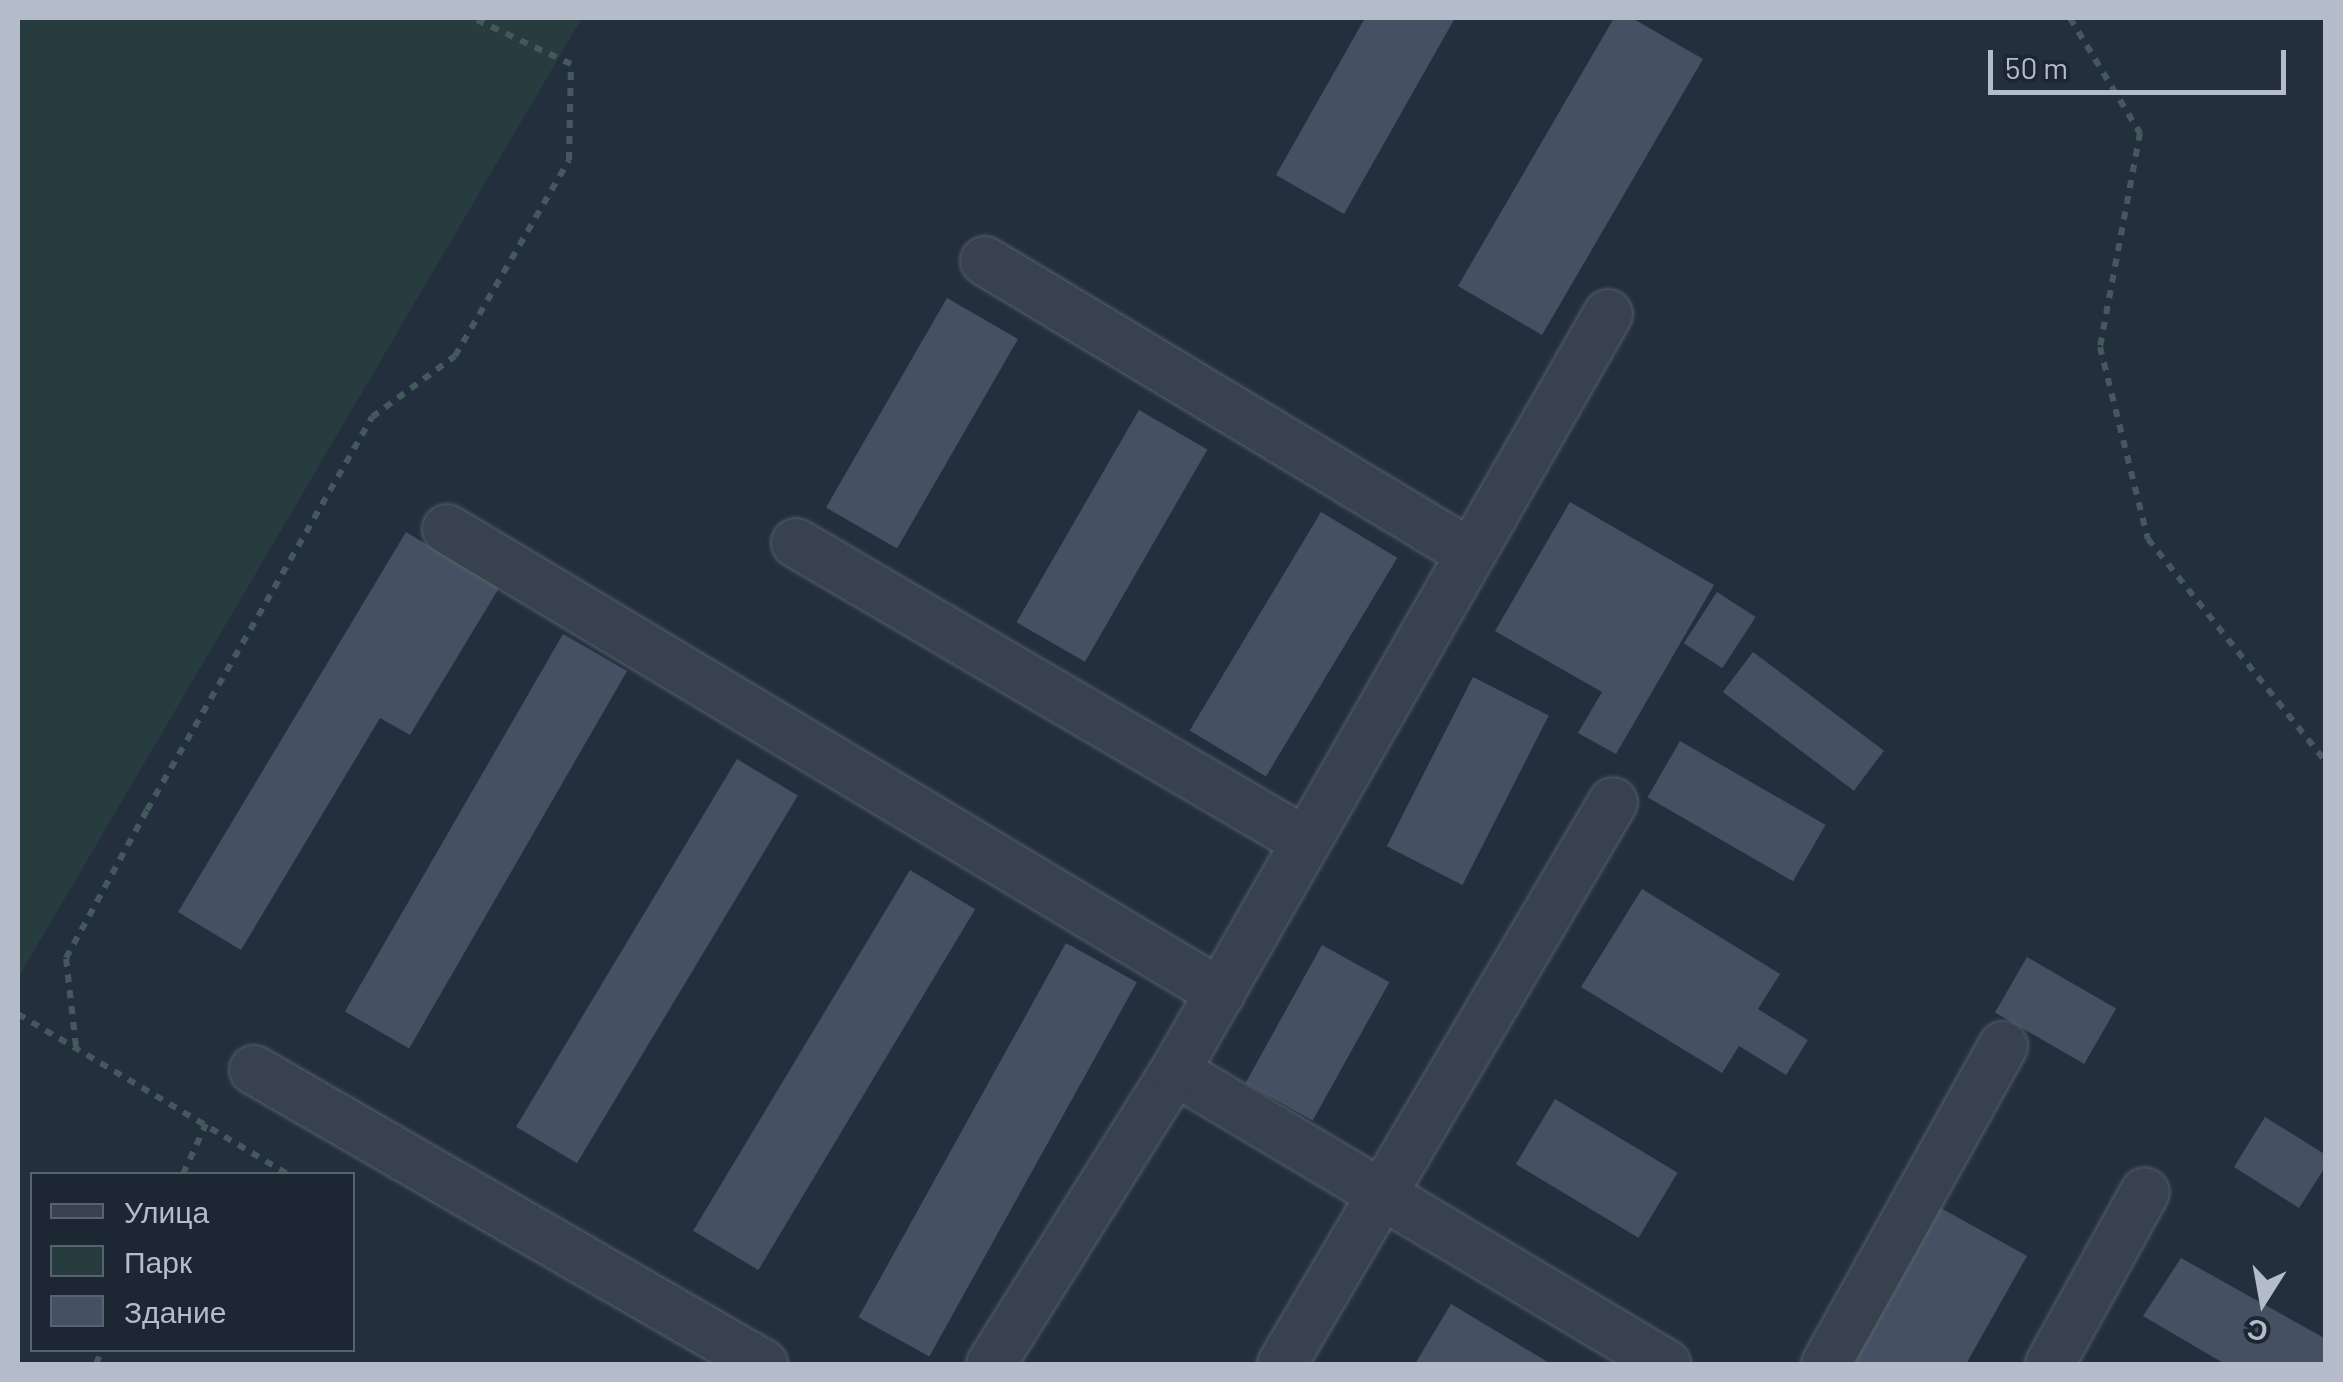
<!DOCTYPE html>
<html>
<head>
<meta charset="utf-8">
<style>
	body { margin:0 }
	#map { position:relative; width:2343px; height:1382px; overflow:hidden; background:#242f3e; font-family:Barlow,sans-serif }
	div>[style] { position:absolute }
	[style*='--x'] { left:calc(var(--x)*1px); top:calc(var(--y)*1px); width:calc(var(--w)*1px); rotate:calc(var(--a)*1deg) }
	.green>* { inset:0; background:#263c3f }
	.building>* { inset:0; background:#455162; transform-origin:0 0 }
	.path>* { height:6px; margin-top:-3px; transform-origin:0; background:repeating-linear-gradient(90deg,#44595c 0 8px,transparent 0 16px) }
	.roads { filter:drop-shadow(0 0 2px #565f6c) drop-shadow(0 0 2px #565f6c) }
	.minor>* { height:48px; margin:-24px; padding:0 24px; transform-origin:24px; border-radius:24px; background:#38414e }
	span { translate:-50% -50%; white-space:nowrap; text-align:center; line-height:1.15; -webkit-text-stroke:8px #1d2633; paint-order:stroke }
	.frame { position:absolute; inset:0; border:20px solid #b4bcc9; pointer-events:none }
	.legend { position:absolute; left:30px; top:1172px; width:325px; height:180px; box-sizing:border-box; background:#1d2633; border:2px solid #59626f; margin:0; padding:12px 18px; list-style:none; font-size:30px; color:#b4bcc9 }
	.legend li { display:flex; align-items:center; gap:20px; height:50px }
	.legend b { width:50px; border:2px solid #59626f }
	.north { position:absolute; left:2213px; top:1252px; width:100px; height:100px; -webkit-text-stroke:8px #1d2633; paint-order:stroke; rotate:191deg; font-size:28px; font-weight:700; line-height:40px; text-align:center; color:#b4bcc9 }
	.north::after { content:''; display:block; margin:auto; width:35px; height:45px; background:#b4bcc9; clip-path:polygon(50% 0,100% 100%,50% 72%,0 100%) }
	.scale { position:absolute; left:1988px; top:50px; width:298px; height:45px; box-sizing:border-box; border:5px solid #b4bcc9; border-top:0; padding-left:12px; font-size:30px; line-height:35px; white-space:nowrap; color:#b4bcc9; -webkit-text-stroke:8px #1d2633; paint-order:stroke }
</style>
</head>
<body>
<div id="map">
	<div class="green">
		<i style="clip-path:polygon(18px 18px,582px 18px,18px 978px)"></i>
	</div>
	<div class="building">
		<i style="clip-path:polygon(1365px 18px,1455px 18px,1344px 214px,1276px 175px)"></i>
		<i style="clip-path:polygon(1614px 18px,1632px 18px,1703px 59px,1542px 335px,1458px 286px)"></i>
		<i style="left:947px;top:298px;width:82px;height:242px;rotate:30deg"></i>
		<i style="left:1139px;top:410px;width:79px;height:245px;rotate:30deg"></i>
		<i style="clip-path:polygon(1570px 502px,1714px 585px,1616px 754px,1578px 733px,1602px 692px,1495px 631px)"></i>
		<i style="left:1321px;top:512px;width:89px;height:255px;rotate:31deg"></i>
		<i style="clip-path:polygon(406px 532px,499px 588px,410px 735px,380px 718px,241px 950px,178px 912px)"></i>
		<i style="left:1717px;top:592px;width:46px;height:61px;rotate:33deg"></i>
		<i style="left:563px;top:634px;width:74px;height:436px;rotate:30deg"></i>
		<i style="left:1753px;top:652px;width:164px;height:50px;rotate:37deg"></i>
		<i style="left:1473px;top:677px;width:85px;height:190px;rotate:27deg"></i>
		<i style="left:1680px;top:741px;width:168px;height:65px;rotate:30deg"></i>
		<i style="left:737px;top:759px;width:71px;height:429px;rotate:31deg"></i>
		<i style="left:910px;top:870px;width:76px;height:421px;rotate:31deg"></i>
		<i style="clip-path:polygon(1642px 889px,1780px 974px,1758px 1009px,1808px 1040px,1786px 1075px,1739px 1046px,1722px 1073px,1581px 987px)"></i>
		<i style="left:1066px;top:943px;width:81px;height:428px;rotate:29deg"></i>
		<i style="left:1322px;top:945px;width:77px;height:158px;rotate:29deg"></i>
		<i style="left:2027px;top:957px;width:103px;height:64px;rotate:30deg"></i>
		<i style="left:1555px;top:1099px;width:143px;height:76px;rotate:31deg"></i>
		<i style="clip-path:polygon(2265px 1117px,2326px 1155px,2326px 1166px,2299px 1208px,2234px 1167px)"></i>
		<i style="clip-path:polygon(1939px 1207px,2027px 1256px,1966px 1364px,1851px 1364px)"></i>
		<i style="clip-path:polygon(2181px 1258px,2326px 1339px,2326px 1364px,2225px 1364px,2143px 1316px)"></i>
		<i style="clip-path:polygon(1451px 1304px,1551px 1364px,1415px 1364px)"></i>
	</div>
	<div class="path">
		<i style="--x:2070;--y:18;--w:135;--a:58.7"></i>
		<i style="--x:2140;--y:133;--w:218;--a:100.6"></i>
		<i style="--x:2100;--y:347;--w:198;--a:76"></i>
		<i style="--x:2148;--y:539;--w:285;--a:51.4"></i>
		<i style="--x:18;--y:1014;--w:313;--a:30.7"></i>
		<i style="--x:76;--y:1046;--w:89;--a:-96.5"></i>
		<i style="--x:66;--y:958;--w:169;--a:-61.3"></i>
		<i style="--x:147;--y:810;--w:453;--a:-60.2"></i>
		<i style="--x:372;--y:417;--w:103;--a:-36.3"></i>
		<i style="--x:455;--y:356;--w:227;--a:-59.8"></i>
		<i style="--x:569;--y:160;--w:96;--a:-88.8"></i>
		<i style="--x:571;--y:64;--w:108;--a:-154.9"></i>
		<i style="--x:183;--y:1174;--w:55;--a:-65.3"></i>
		<i style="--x:96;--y:1364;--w:15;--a:-67"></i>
	</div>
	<div class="roads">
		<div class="minor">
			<i style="--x:985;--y:261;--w:567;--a:31.08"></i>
			<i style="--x:447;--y:529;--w:902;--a:30.97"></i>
			<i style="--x:796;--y:543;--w:591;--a:30.38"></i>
			<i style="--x:254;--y:1070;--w:588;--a:30.01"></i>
			<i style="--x:1175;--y:1071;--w:572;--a:30.83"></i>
			<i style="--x:991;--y:1364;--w:346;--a:-57.9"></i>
			<i style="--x:1175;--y:1071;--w:872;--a:-60.23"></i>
			<i style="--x:1282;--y:1364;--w:652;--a:-59.5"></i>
			<i style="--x:1826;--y:1364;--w:364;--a:-60.9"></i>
			<i style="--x:2050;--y:1364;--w:196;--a:-61.1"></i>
		</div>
	</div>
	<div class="frame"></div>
	<ul class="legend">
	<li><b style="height:12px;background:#38414e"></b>Улица</li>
	<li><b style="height:28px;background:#263c3f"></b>Парк</li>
	<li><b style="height:28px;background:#455162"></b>Здание</li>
	</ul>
	<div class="north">С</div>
	<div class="scale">50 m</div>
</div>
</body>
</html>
